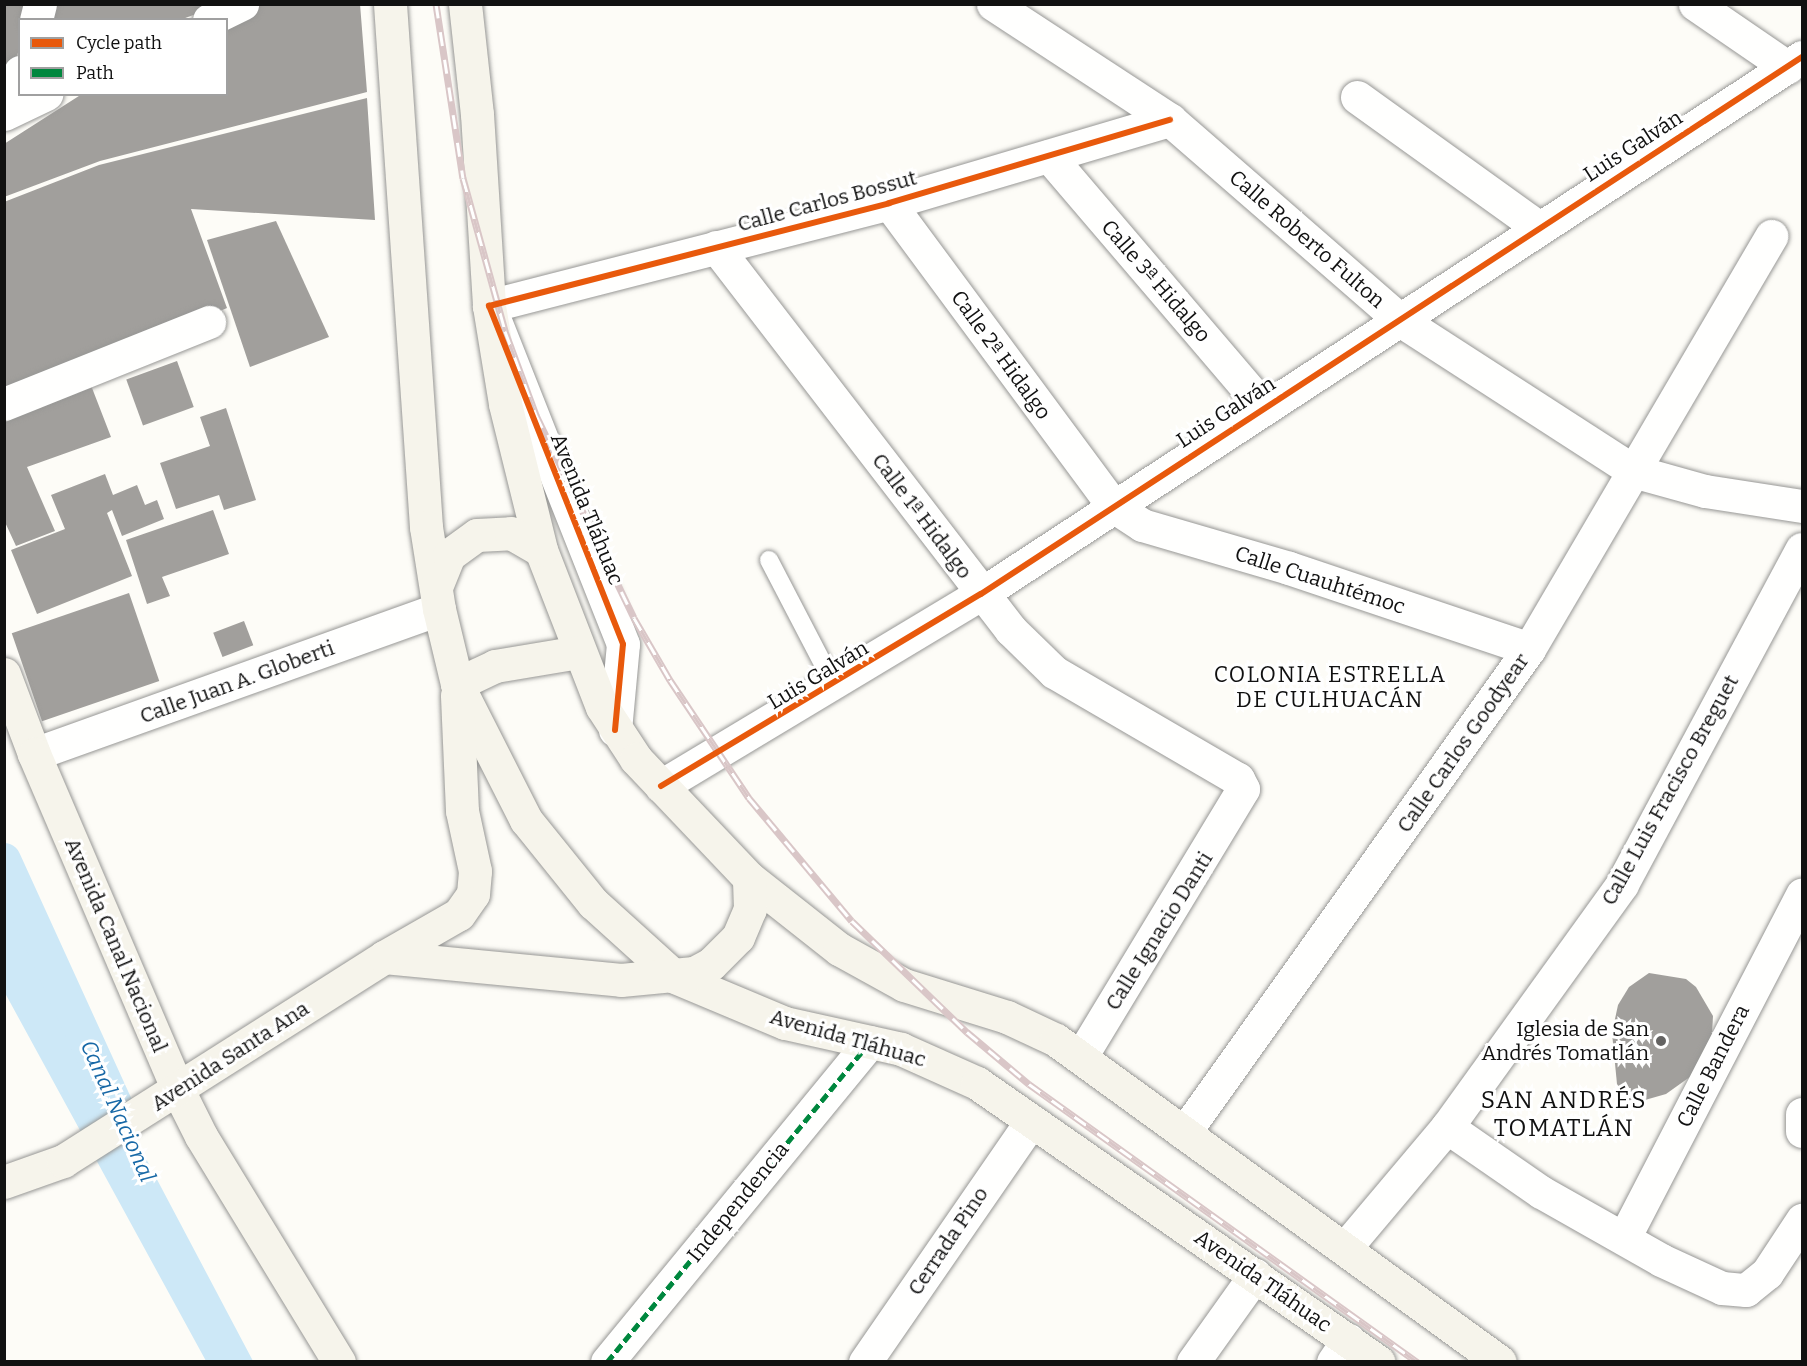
<!DOCTYPE html>
<html>
<head>
<meta charset="utf-8">
<style>
	body { margin:0 }
	#map { position:relative; width:1807px; height:1366px; overflow:hidden; background:#fdfcf7; font-family:Bitter,serif }
	div>[style] { position:absolute }
	[style*='--x'] { left:calc(var(--x)*1px); top:calc(var(--y)*1px); width:calc(var(--w)*1px); rotate:calc(var(--a)*1deg) }
	.water>* { inset:0; background:#cde8f7 }
	.canal>* { height:34px; margin:-17px; padding:0 17px; transform-origin:17px; border-radius:17px; background:#cde8f7 }
	.building>* { inset:0; background:#a19f9c; transform-origin:0 0 }
	.roads { filter:drop-shadow(0 0 2px #979795) drop-shadow(0 0 2px #979795) }
	.lane>* { height:18px; margin:-9px; padding:0 9px; transform-origin:9px; border-radius:9px; background:#fffffe }
	.street>* { height:33px; margin:-16.5px; padding:0 16.5px; transform-origin:16.5px; border-radius:16.5px; background:#fffffe }
	.secondary>* { height:33px; margin:-16.5px; padding:0 16.5px; transform-origin:16.5px; border-radius:16.5px; background:#f6f4eb }
	.rail>* { height:7px; margin-top:-3.5px; transform-origin:0; background:repeating-linear-gradient(90deg,#fff 0 14px,#d9c6c7 0 28px); box-sizing:border-box; border-block:2px solid #d9c6c7 }
	.quiet>* { height:4.5px; margin-top:-2.25px; transform-origin:0; background:repeating-linear-gradient(90deg,#00873e 0 9px,transparent 0 13.5px) }
	.cycleway>* { height:6px; margin:-3px; padding:0 3px; transform-origin:3px; border-radius:3px; background:#e8590c }
	.dots>* { width:16px; height:16px; translate:-50% -50%; box-sizing:border-box; border:3px solid #fff; border-radius:50% }
	span { translate:-50% -50%; white-space:nowrap; text-align:center; line-height:1.15; -webkit-text-stroke:6px #fff; paint-order:stroke }
	.street-label { font-size:21px; color:#111 }
	.poi-label { font-size:21px; color:#111 }
	.right { translate:-100% -50%; text-align:right }
	.neighbourhood-label { font-size:22px; color:#111; letter-spacing:1.5px }
	.water-label { font-size:22px; color:#1768a6; font-style:italic }
	.quarter-label { font-size:24px; color:#111; letter-spacing:1.5px }
	.frame { position:absolute; inset:0; border:6px solid #111; pointer-events:none }
	.legend { position:absolute; left:18px; top:18px; width:210px; height:78px; box-sizing:border-box; background:#fff; border:2px solid #a0a0a0; margin:0; padding:8px 10px; list-style:none; font-size:18px; color:#111 }
	.legend li { display:flex; align-items:center; gap:12px; height:30px }
	.legend b { width:30px; border:2px solid #a0a0a0 }
</style>
</head>
<body>
<div id="map">
	<div class="water">
		<i style="clip-path:polygon(4px 879px,24px 928px,253px 1361px,206px 1361px,5px 993px)"></i>
	</div>
	<div class="canal">
		<i style="--x:4;--y:860;--w:279;--a:65.5"></i>
	</div>
	<div class="building">
		<i style="clip-path:polygon(4px 4px,30px 4px,26px 20px,20px 20px,20px 45px,5px 103px)"></i>
		<i style="clip-path:polygon(52px 4px,220px 5px,180px 20px,48px 20px)"></i>
		<i style="clip-path:polygon(256px 4px,360px 4px,367px 92px,100px 161px,4px 197px,4px 144px,82px 94px,226px 94px,226px 18px)"></i>
		<i style="clip-path:polygon(367px 98px,375px 220px,191px 209px,227px 308px,4px 402px,4px 202px,99px 165px)"></i>
		<i style="clip-path:polygon(276px 221px,329px 337px,250px 367px,207px 240px)"></i>
		<i style="left:177px;top:361px;width:49px;height:54px;rotate:70deg"></i>
		<i style="clip-path:polygon(87px 375px,111px 437px,27px 467px,55px 531px,16px 546px,4px 520px,4px 410px)"></i>
		<i style="clip-path:polygon(226px 408px,256px 500px,224px 510px,219px 495px,176px 509px,160px 463px,210px 446px,200px 417px)"></i>
		<i style="clip-path:polygon(105px 474px,113px 495px,137px 485px,145px 505px,157px 500px,164px 519px,122px 536px,112px 510px,107px 513px,132px 576px,37px 614px,11px 550px,65px 529px,51px 495px)"></i>
		<i style="clip-path:polygon(213px 510px,229px 554px,162px 577px,170px 596px,147px 604px,126px 540px)"></i>
		<i style="left:129px;top:593px;width:93px;height:124px;rotate:71deg"></i>
		<i style="left:244px;top:621px;width:26px;height:33px;rotate:69deg"></i>
		<i style="clip-path:polygon(1649px 973px,1686px 979px,1696px 987px,1713px 1016px,1712px 1034px,1694px 1074px,1666px 1094px,1631px 1104px,1617px 1084px,1612px 1033px,1618px 1005px,1629px 987px)"></i>
	</div>
	<div class="roads">
		<div class="lane">
			<i style="--x:769;--y:560;--w:141;--a:62.5"></i>
		</div>
		<div class="street">
			<i style="--x:993;--y:4;--w:212;--a:33.2"></i>
			<i style="--x:1170;--y:120;--w:305;--a:41"></i>
			<i style="--x:1400;--y:320;--w:278;--a:32.9"></i>
			<i style="--x:1633;--y:471;--w:75;--a:15.5"></i>
			<i style="--x:1705;--y:491;--w:98;--a:8.8"></i>
			<i style="--x:1695;--y:4;--w:112;--a:34.4"></i>
			<i style="--x:36;--y:20;--w:16;--a:-76"></i>
			<i style="--x:209;--y:20;--w:37;--a:-26"></i>
			<i style="--x:1357;--y:97;--w:223;--a:35.7"></i>
			<i style="--x:7;--y:112;--w:42;--a:-72"></i>
			<i style="--x:4;--y:114;--w:47;--a:-25.5"></i>
			<i style="--x:1049;--y:156;--w:330;--a:49.5"></i>
			<i style="--x:889;--y:203;--w:377;--a:53.5"></i>
			<i style="--x:1113;--y:506;--w:35;--a:33"></i>
			<i style="--x:1142;--y:525;--w:153;--a:16.3"></i>
			<i style="--x:1289;--y:568;--w:253;--a:18.6"></i>
			<i style="--x:716;--y:247;--w:483;--a:52.4"></i>
			<i style="--x:1011;--y:630;--w:60;--a:44.3"></i>
			<i style="--x:1054;--y:672;--w:213;--a:30.2"></i>
			<i style="--x:1238;--y:779;--w:11;--a:63"></i>
			<i style="--x:1243;--y:789;--w:313;--a:121.2"></i>
			<i style="--x:4;--y:404;--w:221;--a:-21.8"></i>
			<i style="--x:615;--y:730;--w:86;--a:-84.7"></i>
			<i style="--x:623;--y:644;--w:364;--a:-111.6"></i>
			<i style="--x:489;--y:306;--w:413;--a:-14.4"></i>
			<i style="--x:889;--y:203;--w:293;--a:-16.5"></i>
			<i style="--x:34;--y:754;--w:430;--a:-19.7"></i>
			<i style="--x:661;--y:786;--w:373;--a:-31"></i>
			<i style="--x:981;--y:594;--w:981;--a:-33.19"></i>
			<i style="--x:1802;--y:1114;--w:17;--a:90"></i>
			<i style="--x:1447;--y:1127;--w:114;--a:34.7"></i>
			<i style="--x:1541;--y:1192;--w:138;--a:29.5"></i>
			<i style="--x:1661;--y:1260;--w:67;--a:24.7"></i>
			<i style="--x:1722;--y:1288;--w:24;--a:5"></i>
			<i style="--x:1746;--y:1290;--w:27;--a:-39"></i>
			<i style="--x:1767;--y:1273;--w:64;--a:-56.6"></i>
			<i style="--x:1184;--y:1133;--w:594;--a:-54.52"></i>
			<i style="--x:1529;--y:649;--w:479;--a:-59.6"></i>
			<i style="--x:1624;--y:1238;--w:387;--a:-62.6"></i>
			<i style="--x:1345;--y:1248;--w:158;--a:-49.9"></i>
			<i style="--x:1447;--y:1127;--w:299;--a:-54.2"></i>
			<i style="--x:1622;--y:884;--w:380;--a:-61.8"></i>
			<i style="--x:607;--y:1362;--w:414;--a:-50.6"></i>
			<i style="--x:865;--y:1362;--w:293;--a:-55.4"></i>
			<i style="--x:1193;--y:1362;--w:107;--a:-54.5"></i>
			<i style="--x:1333;--y:1362;--w:27;--a:-56"></i>
		</div>
		<div class="secondary">
			<i style="--x:390;--y:4;--w:524;--a:86.06"></i>
			<i style="--x:426;--y:527;--w:83;--a:81"></i>
			<i style="--x:439;--y:609;--w:77;--a:76.5"></i>
			<i style="--x:457;--y:684;--w:153;--a:63.1"></i>
			<i style="--x:526;--y:820;--w:107;--a:51.1"></i>
			<i style="--x:593;--y:903;--w:110;--a:42.1"></i>
			<i style="--x:675;--y:977;--w:119;--a:22.7"></i>
			<i style="--x:785;--y:1023;--w:119;--a:12.6"></i>
			<i style="--x:901;--y:1049;--w:83;--a:24.1"></i>
			<i style="--x:977;--y:1083;--w:489;--a:34.8"></i>
			<i style="--x:465;--y:4;--w:111;--a:83.8"></i>
			<i style="--x:477;--y:114;--w:192;--a:86.4"></i>
			<i style="--x:489;--y:306;--w:99;--a:80.7"></i>
			<i style="--x:505;--y:404;--w:150;--a:76.1"></i>
			<i style="--x:541;--y:550;--w:168;--a:68.8"></i>
			<i style="--x:602;--y:707;--w:62;--a:56.8"></i>
			<i style="--x:636;--y:759;--w:164;--a:46.5"></i>
			<i style="--x:749;--y:878;--w:115;--a:38.3"></i>
			<i style="--x:839;--y:949;--w:74;--a:29"></i>
			<i style="--x:904;--y:985;--w:108;--a:17.3"></i>
			<i style="--x:1007;--y:1017;--w:54;--a:25.1"></i>
			<i style="--x:1056;--y:1040;--w:548;--a:35.95"></i>
			<i style="--x:436;--y:587;--w:35;--a:-68"></i>
			<i style="--x:449;--y:555;--w:34;--a:-36"></i>
			<i style="--x:477;--y:535;--w:34;--a:-3"></i>
			<i style="--x:511;--y:533;--w:34;--a:30"></i>
			<i style="--x:4;--y:674;--w:85;--a:69.4"></i>
			<i style="--x:34;--y:754;--w:366;--a:66.8"></i>
			<i style="--x:178;--y:1090;--w:51;--a:63.4"></i>
			<i style="--x:201;--y:1136;--w:265;--a:58.6"></i>
			<i style="--x:457;--y:684;--w:42;--a:-25.3"></i>
			<i style="--x:495;--y:666;--w:85;--a:-9.5"></i>
			<i style="--x:384;--y:957;--w:238;--a:5.5"></i>
			<i style="--x:621;--y:980;--w:73;--a:-5.5"></i>
			<i style="--x:694;--y:973;--w:19;--a:-28"></i>
			<i style="--x:711;--y:964;--w:38;--a:-45"></i>
			<i style="--x:738;--y:937;--w:30;--a:-67"></i>
			<i style="--x:750;--y:909;--w:31;--a:-92"></i>
			<i style="--x:4;--y:1182;--w:63;--a:-19.6"></i>
			<i style="--x:63;--y:1161;--w:380;--a:-32.4"></i>
			<i style="--x:384;--y:957;--w:86;--a:-29.8"></i>
			<i style="--x:459;--y:914;--w:24;--a:-55"></i>
			<i style="--x:473;--y:894;--w:23;--a:-85"></i>
			<i style="--x:475;--y:871;--w:61;--a:-102.2"></i>
			<i style="--x:462;--y:811;--w:116;--a:-92.5"></i>
		</div>
	</div>
	<div class="rail">
		<i style="--x:436;--y:4;--w:176;--a:81.2"></i>
		<i style="--x:463;--y:178;--w:159;--a:74.6"></i>
		<i style="--x:505;--y:331;--w:90;--a:69.7"></i>
		<i style="--x:536;--y:415;--w:225;--a:64.2"></i>
		<i style="--x:634;--y:618;--w:72;--a:59.9"></i>
		<i style="--x:670;--y:680;--w:142;--a:56.2"></i>
		<i style="--x:749;--y:798;--w:160;--a:50.1"></i>
		<i style="--x:852;--y:921;--w:160;--a:44"></i>
		<i style="--x:967;--y:1032;--w:81;--a:40"></i>
		<i style="--x:1029;--y:1084;--w:478;--a:35.6"></i>
	</div>
	<div class="quiet">
		<i style="--x:607;--y:1362;--w:414;--a:-50.6"></i>
	</div>
	<div class="cycleway">
		<i style="--x:615;--y:730;--w:86;--a:-84.7"></i>
		<i style="--x:623;--y:644;--w:364;--a:-111.6"></i>
		<i style="--x:489;--y:306;--w:413;--a:-14.4"></i>
		<i style="--x:889;--y:203;--w:293;--a:-16.5"></i>
		<i style="--x:661;--y:786;--w:373;--a:-31"></i>
		<i style="--x:981;--y:594;--w:981;--a:-33.19"></i>
	</div>
	<div class="dots">
		<i style="left:1661px;top:1041px;background:#646362"></i>
	</div>
	<div class="street-label">
		<span style="left:1633px;top:146px;rotate:-33deg">Luis Galván</span>
		<span style="left:827px;top:201px;rotate:-15deg">Calle Carlos Bossut</span>
		<span style="left:1307px;top:239px;rotate:41deg">Calle Roberto Fulton</span>
		<span style="left:1156px;top:281px;rotate:49deg">Calle 3ª Hidalgo</span>
		<span style="left:1001px;top:355px;rotate:54deg">Calle 2ª Hidalgo</span>
		<span style="left:1226px;top:412px;rotate:-33deg">Luis Galván</span>
		<span style="left:587px;top:509px;rotate:68deg">Avenida Tláhuac</span>
		<span style="left:922px;top:516px;rotate:53deg">Calle 1ª Hidalgo</span>
		<span style="left:1320px;top:580px;rotate:18deg">Calle Cuauhtémoc</span>
		<span style="left:818px;top:675px;rotate:-31deg">Luis Galván</span>
		<span style="left:237px;top:682px;rotate:-20deg">Calle Juan A. Globerti</span>
		<span style="left:1463px;top:743px;rotate:-55deg">Calle Carlos Goodyear</span>
		<span style="left:1670px;top:790px;rotate:-61deg">Calle Luis Fracisco Breguet</span>
		<span style="left:1159px;top:931px;rotate:-58deg">Calle Ignacio Danti</span>
		<span style="left:116px;top:945px;rotate:67deg">Avenida Canal Nacional</span>
		<span style="left:848px;top:1038px;rotate:16deg">Avenida Tláhuac</span>
		<span style="left:230px;top:1056px;rotate:-33deg">Avenida Santa Ana</span>
		<span style="left:1713px;top:1066px;rotate:-63deg">Calle Bandera</span>
		<span style="left:738px;top:1202px;rotate:-51deg">Independencia</span>
		<span style="left:948px;top:1241px;rotate:-56deg">Cerrada Pino</span>
		<span style="left:1263px;top:1281px;rotate:35deg">Avenida Tláhuac</span>
	</div>
	<div class="poi-label">
		<span class="right" style="left:1649px;top:1041px">Iglesia de San<br>Andrés Tomatlán</span>
	</div>
	<div class="neighbourhood-label">
		<span style="left:1330px;top:687px">COLONIA ESTRELLA<br>DE CULHUACÁN</span>
	</div>
	<div class="water-label">
		<span style="left:118px;top:1111px;rotate:66deg">Canal Nacional</span>
	</div>
	<div class="quarter-label">
		<span style="left:1564px;top:1115px">SAN ANDRÉS<br>TOMATLÁN</span>
	</div>
	<div class="frame"></div>
	<ul class="legend">
	<li><b style="height:8px;background:#e8590c"></b>Cycle path</li>
	<li><b style="height:8px;background:#00873e"></b>Path</li>
	</ul>
</div>
</body>
</html>
